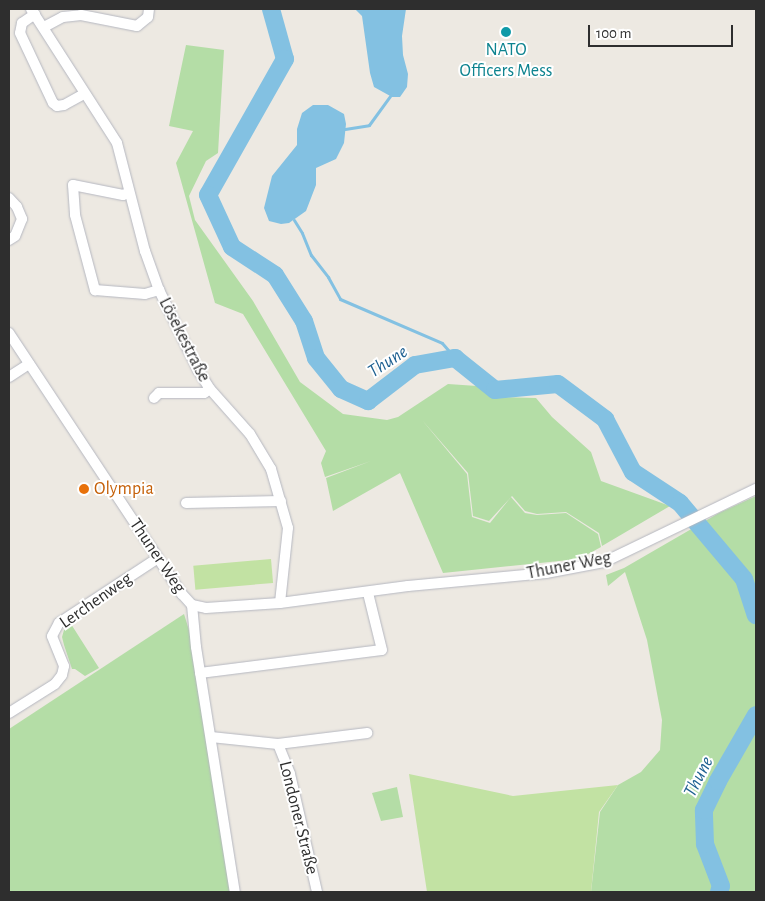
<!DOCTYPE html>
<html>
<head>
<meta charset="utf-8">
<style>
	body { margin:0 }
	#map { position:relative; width:765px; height:901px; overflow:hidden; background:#ede9e2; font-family:"Alegreya Sans",sans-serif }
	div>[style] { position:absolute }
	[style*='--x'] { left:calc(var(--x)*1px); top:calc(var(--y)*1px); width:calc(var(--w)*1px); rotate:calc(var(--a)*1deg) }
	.green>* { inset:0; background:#b4dda6 }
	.pitch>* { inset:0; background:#c2e2a3; transform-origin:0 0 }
	.water>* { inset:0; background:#83c1e2 }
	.stream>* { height:3px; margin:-1.5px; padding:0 1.5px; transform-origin:1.5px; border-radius:1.5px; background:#83c1e2 }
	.river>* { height:18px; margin:-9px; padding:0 9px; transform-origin:9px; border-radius:9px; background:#83c1e2 }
	.roads { filter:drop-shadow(0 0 1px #b5b7c0) drop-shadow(0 0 1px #b5b7c0) }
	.street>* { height:10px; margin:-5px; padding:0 5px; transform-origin:5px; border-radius:5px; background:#fff }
	.dots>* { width:14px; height:14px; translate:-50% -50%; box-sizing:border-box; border:2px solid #fff; border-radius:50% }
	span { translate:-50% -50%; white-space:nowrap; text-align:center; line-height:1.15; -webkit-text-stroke:4px #fff; paint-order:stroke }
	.culture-label { font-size:18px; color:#0d838f }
	.street-label { font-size:18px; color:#2e2e2e }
	.food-label { font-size:18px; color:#c56008 }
	.left { translate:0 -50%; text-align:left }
	.water-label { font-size:19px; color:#1e6091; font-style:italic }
	.frame { position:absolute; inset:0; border:10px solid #2e2e2e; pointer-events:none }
	.scale { position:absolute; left:588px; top:25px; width:145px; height:22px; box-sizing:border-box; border:2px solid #2e2e2e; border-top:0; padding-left:6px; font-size:15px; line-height:18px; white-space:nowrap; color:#2e2e2e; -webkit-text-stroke:4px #fff; paint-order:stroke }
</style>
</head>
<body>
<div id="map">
	<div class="green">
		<i style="clip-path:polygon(186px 45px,224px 50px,218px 153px,206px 161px,189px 196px,195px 220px,253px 301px,300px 382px,343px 414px,387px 420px,398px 417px,448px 384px,477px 386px,498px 397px,536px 398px,552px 417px,591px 452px,601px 481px,670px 506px,602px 546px,599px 533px,566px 512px,537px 514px,525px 511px,512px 496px,489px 521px,473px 516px,468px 473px,422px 420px,467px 474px,472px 517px,490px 523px,511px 497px,525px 513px,537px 515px,566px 513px,598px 534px,601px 547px,579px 559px,443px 573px,400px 473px,333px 511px,326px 478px,371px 461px,325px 477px,321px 463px,326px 451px,243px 314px,215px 303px,176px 163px,193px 131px,169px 126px)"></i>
		<i style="clip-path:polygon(756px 496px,756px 892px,591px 892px,600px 812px,618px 785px,641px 772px,660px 750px,662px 720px,647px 640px,625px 572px,608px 586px,606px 575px,624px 568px,719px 513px)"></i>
		<i style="clip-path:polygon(184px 614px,197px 656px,233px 892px,9px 892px,9px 729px)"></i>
		<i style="clip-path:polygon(71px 624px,99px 668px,85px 676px,75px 669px,72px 669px,64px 645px,62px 637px,64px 630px)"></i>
		<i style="clip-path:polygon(397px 787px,403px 817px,381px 821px,372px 793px)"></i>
	</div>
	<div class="pitch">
		<i style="left:271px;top:559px;width:24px;height:78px;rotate:85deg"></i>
		<i style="clip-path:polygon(409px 774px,513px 796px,618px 785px,599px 812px,591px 892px,427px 892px)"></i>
	</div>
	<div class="water">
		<i style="clip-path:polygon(355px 9px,406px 9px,402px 36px,403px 55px,408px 74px,407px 87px,400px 97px,392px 97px,374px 87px,370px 73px,362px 16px)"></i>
		<i style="clip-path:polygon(313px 105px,328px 105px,344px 114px,346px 124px,344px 143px,336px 159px,316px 168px,316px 185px,306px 211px,289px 223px,281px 224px,269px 221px,264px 208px,272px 176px,297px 145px,297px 129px,302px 113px)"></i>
	</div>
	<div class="stream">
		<i style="--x:345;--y:129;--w:24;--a:-9"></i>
		<i style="--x:369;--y:125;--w:36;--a:-54"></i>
		<i style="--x:294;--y:220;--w:15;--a:58"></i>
		<i style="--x:302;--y:233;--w:24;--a:68"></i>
		<i style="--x:311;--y:255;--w:28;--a:52"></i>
		<i style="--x:328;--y:277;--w:25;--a:61"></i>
		<i style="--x:340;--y:299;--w:111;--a:23.3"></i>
		<i style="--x:442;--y:343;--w:20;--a:49"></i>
	</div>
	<div class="river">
		<i style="--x:271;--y:9;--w:52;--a:74.4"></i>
		<i style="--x:285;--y:59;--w:156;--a:119.5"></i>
		<i style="--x:208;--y:195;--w:57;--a:65.2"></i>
		<i style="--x:232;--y:247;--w:51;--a:33.1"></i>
		<i style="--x:275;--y:275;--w:54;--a:57.8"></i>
		<i style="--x:304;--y:321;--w:39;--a:72"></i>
		<i style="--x:316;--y:358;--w:40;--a:51"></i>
		<i style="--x:341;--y:389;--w:30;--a:24"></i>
		<i style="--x:368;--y:401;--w:59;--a:-37.5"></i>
		<i style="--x:415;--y:365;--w:41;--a:-9.9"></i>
		<i style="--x:455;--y:358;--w:51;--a:38.7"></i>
		<i style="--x:495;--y:390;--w:63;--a:-5.4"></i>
		<i style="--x:558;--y:384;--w:59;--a:36.7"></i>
		<i style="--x:605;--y:419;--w:60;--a:62.2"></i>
		<i style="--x:633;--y:472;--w:56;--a:33.4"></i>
		<i style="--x:680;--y:503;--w:99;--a:49.9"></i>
		<i style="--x:744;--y:579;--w:38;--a:72"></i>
		<i style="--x:719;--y:892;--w:6;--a:-72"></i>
		<i style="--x:721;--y:886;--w:45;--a:-110.9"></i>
		<i style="--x:705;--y:844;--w:34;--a:-92"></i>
		<i style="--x:704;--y:810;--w:32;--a:-64"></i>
		<i style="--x:718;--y:781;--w:76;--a:-60.1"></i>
	</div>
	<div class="roads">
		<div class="street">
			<i style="--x:31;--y:9;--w:159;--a:57.3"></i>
			<i style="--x:117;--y:143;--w:112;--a:75.5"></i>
			<i style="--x:145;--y:251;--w:41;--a:70.3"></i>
			<i style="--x:159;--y:290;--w:89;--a:64"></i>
			<i style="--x:198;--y:370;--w:22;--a:58"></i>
			<i style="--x:210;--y:389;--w:60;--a:48.4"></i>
			<i style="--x:250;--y:434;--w:41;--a:59"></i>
			<i style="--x:271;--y:469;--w:61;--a:73.9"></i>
			<i style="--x:288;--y:528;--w:75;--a:96.1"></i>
			<i style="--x:35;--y:14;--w:16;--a:145"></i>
			<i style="--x:22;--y:23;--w:10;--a:101"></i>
			<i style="--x:20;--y:33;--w:77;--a:64.8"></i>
			<i style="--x:53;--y:103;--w:5;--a:37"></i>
			<i style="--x:57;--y:106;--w:7;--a:-8"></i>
			<i style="--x:64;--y:105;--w:23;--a:-29"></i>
			<i style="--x:44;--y:27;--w:21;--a:-28"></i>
			<i style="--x:63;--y:17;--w:18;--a:-6"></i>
			<i style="--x:81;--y:15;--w:57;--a:11.1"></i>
			<i style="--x:137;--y:26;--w:14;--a:-39"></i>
			<i style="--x:148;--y:17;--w:8;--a:-83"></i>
			<i style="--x:129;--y:193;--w:6;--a:162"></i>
			<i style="--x:123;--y:195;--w:51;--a:-168.7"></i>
			<i style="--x:73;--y:185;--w:30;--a:86"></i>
			<i style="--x:75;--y:215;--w:78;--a:75.1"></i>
			<i style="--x:95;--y:290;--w:50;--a:4.6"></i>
			<i style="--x:145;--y:294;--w:15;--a:-16"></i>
			<i style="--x:9;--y:198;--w:12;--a:48"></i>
			<i style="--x:17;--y:207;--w:13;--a:67"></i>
			<i style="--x:22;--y:219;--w:18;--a:112"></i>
			<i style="--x:15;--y:236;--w:7;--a:146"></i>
			<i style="--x:9;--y:333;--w:313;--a:56.5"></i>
			<i style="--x:182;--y:594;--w:15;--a:48"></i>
			<i style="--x:192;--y:605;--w:14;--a:12"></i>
			<i style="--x:206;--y:608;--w:74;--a:-3.9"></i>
			<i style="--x:280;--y:603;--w:129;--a:-7.6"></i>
			<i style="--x:408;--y:586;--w:139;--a:-5.4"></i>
			<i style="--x:546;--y:573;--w:59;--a:-10.7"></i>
			<i style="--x:604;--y:562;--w:169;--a:-25.7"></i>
			<i style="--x:9;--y:377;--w:24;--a:-33"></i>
			<i style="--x:154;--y:398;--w:7;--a:-45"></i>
			<i style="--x:159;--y:393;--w:45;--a:0"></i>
			<i style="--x:204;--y:393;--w:7;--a:-34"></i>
			<i style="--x:186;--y:503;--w:95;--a:-1.2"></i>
			<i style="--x:192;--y:605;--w:42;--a:84.6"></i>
			<i style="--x:196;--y:647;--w:248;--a:81"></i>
			<i style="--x:200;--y:673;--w:183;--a:-7.2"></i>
			<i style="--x:382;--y:650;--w:59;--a:-103.8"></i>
			<i style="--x:9;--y:713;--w:54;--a:-32.2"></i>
			<i style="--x:55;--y:684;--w:11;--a:-52"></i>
			<i style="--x:62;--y:675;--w:9;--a:-77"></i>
			<i style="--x:64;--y:666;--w:32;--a:-112"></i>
			<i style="--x:52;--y:636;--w:15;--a:-62"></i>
			<i style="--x:59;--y:623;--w:118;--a:-33.3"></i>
			<i style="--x:211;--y:737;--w:67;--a:6"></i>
			<i style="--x:278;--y:744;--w:90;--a:-7"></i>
			<i style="--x:278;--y:744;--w:32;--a:68"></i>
			<i style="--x:290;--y:774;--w:121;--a:77.1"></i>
		</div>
	</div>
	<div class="dots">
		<i style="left:506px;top:32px;background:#0f9aa8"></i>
		<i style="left:84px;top:489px;background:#e8710a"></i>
	</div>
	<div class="culture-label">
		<span style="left:506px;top:61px">NATO<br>Officers Mess</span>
	</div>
	<div class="street-label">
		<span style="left:184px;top:340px;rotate:63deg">Lösekestraße</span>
		<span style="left:157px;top:556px;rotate:56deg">Thuner Weg</span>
		<span style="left:569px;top:566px;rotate:-11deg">Thuner Weg</span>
		<span style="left:96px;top:601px;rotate:-35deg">Lerchenweg</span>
		<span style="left:298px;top:818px;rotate:76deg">Londoner Straße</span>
	</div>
	<div class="food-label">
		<span class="left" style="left:94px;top:489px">Olympia</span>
	</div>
	<div class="water-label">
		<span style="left:388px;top:362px;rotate:-33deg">Thune</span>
		<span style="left:699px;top:777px;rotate:-63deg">Thune</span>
	</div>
	<div class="frame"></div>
	<div class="scale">100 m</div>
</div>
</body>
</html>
